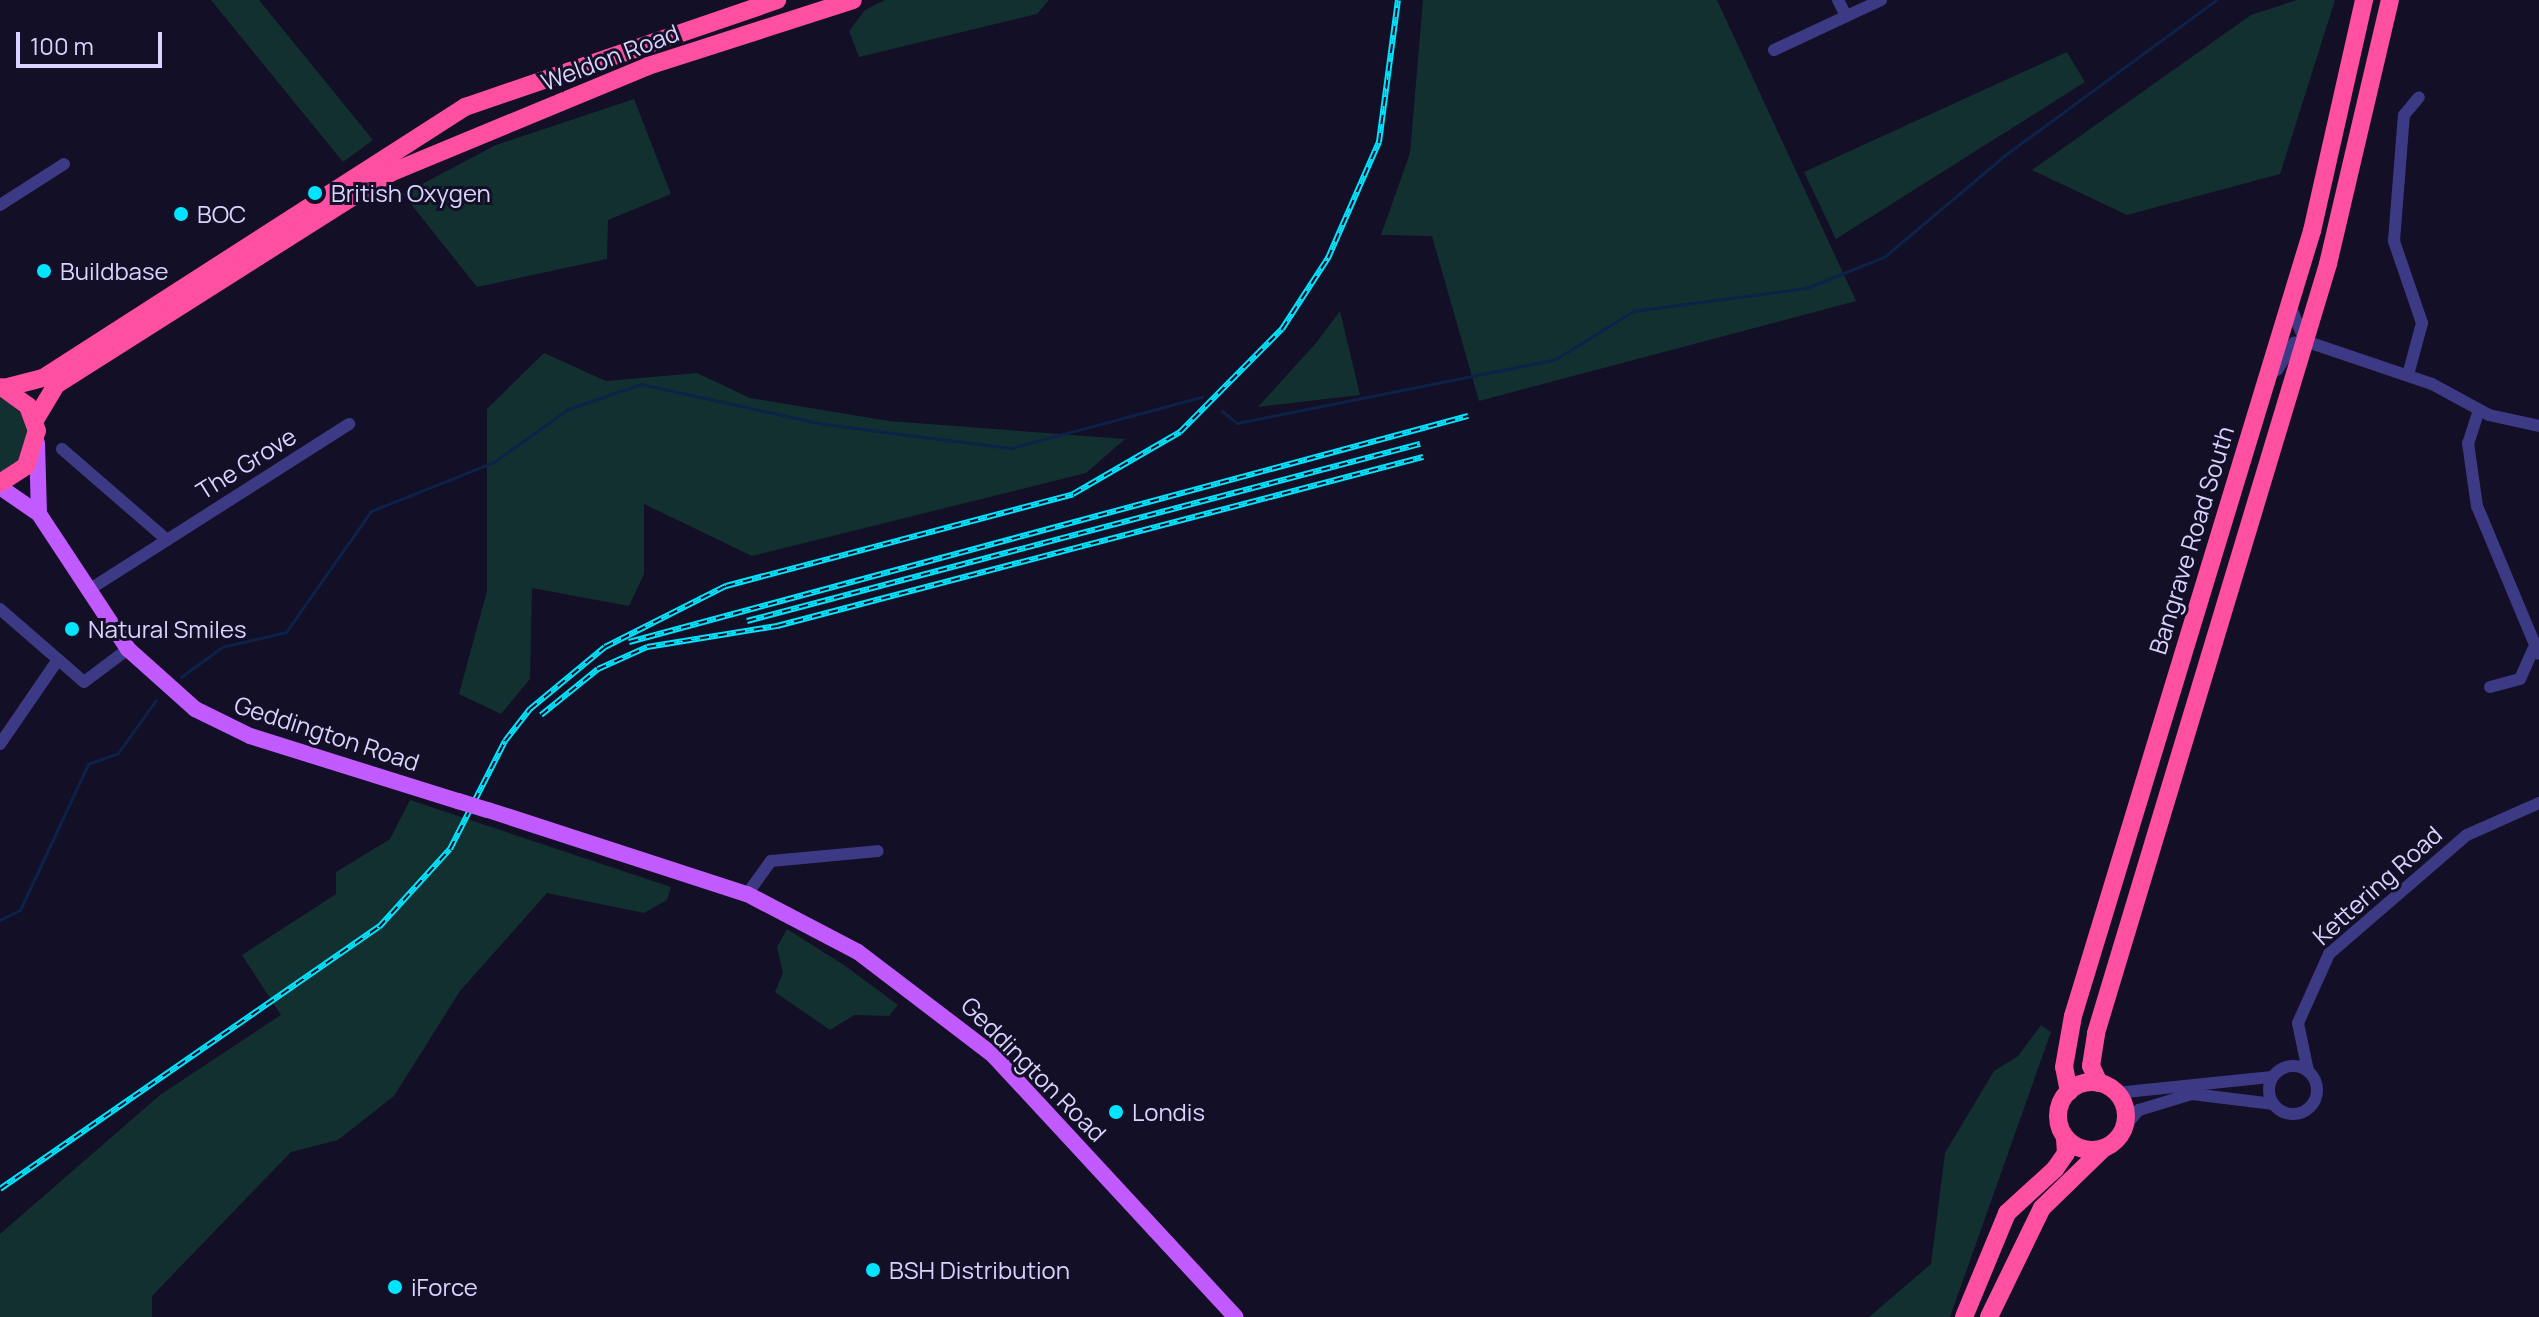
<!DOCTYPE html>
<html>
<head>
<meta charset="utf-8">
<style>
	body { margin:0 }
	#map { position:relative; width:2539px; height:1317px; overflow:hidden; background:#130f26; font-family:Manrope,sans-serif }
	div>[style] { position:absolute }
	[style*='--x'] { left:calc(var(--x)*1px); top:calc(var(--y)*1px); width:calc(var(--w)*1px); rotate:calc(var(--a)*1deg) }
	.green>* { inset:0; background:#12302f }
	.stream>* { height:3px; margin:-1.5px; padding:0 1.5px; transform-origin:1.5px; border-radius:1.5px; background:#0c2248 }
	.minor>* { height:12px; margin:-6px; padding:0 6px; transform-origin:6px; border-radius:6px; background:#3d3a85 }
	.minor>.ring { margin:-6px; padding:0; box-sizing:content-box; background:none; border:12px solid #3d3a85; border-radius:50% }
	.major>* { height:16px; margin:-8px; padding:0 8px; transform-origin:8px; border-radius:8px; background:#c25bff }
	.highway>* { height:18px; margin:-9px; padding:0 9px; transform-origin:9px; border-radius:9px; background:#ff4fa3 }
	.highway>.ring { margin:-9px; padding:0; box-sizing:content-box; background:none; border:18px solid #ff4fa3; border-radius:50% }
	.rail>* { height:6px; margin-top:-3px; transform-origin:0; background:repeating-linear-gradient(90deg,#130f26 0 9px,#00e5ff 0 18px); box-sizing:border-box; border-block:2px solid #00e5ff }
	.major-bridge>* { height:16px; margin:-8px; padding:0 8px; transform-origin:8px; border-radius:8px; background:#c25bff }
	.dots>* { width:22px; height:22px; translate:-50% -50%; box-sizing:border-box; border:4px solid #130f26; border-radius:50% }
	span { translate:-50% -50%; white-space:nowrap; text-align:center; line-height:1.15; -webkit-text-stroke:6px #130f26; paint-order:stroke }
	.street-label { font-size:24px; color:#d9d4ff }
	.poi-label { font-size:24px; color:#d9d4ff }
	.left { translate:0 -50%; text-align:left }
	.scale { position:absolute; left:16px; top:32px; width:146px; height:36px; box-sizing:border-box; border:4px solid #d9d4ff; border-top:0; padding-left:10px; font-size:24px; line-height:28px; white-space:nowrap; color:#d9d4ff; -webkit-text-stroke:6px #130f26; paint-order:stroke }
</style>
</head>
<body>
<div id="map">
	<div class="green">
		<i style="clip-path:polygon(211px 0,259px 0,373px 140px,343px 162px)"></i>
		<i style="clip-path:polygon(885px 0,1049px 0,1037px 14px,859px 57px,849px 31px,865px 10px)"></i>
		<i style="clip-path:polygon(1423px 0,1717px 0,1856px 301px,1479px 401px,1432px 236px,1381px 235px,1410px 153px)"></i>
		<i style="clip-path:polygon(2297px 0,2335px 0,2280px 174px,2127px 215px,2032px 170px,2251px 15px)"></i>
		<i style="clip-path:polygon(2067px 52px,2085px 82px,1836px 239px,1804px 172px)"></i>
		<i style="clip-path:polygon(634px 99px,671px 194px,608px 220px,607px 259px,477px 287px,403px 194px,496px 145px)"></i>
		<i style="clip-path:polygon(1340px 311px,1360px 395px,1258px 407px,1316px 343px)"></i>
		<i style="clip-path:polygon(544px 353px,606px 381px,697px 373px,750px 398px,889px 421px,1125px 439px,1086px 473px,752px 556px,644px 504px,644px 574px,629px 606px,532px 588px,530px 679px,501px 714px,459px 694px,487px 591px,487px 409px)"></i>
		<i style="clip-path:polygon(0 395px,24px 415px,28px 433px,20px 460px,0 474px)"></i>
		<i style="clip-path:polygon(410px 800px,671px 887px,667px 900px,644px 913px,547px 893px,460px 991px,394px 1096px,338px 1140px,291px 1152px,152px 1296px,152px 1317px,0 1317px,0 1234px,160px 1095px,281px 1015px,242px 955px,336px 894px,336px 872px,390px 839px)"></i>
		<i style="clip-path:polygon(787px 929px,844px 965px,898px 1005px,889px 1016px,854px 1015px,830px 1030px,775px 992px,783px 973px,777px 947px)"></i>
		<i style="clip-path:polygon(2041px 1025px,2051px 1032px,1950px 1317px,1869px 1317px,1931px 1264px,1945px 1153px,1994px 1071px,2018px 1056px)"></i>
	</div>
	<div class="stream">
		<i style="--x:1222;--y:411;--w:19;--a:39"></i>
		<i style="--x:1237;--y:423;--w:325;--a:-11.3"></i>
		<i style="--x:1556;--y:359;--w:91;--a:-31.9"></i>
		<i style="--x:1633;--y:311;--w:175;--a:-7.6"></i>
		<i style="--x:1806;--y:288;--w:84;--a:-21.7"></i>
		<i style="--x:1884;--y:257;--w:158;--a:-40.1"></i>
		<i style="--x:2005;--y:155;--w:262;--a:-36.3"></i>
		<i style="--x:181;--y:677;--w:51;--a:-36.2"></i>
		<i style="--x:222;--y:647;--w:66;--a:-13.2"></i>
		<i style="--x:286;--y:632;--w:148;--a:-54.9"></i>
		<i style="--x:371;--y:511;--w:132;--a:-21.7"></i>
		<i style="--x:494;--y:462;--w:91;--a:-35.6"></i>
		<i style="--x:568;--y:409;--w:77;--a:-18.9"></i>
		<i style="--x:641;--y:384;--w:186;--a:12.4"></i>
		<i style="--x:823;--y:424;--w:190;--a:7.3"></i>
		<i style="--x:1011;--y:448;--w:198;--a:-15"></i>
		<i style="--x:0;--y:920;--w:22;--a:-27"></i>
		<i style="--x:20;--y:910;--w:161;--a:-65"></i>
		<i style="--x:88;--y:764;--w:32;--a:-20"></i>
		<i style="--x:118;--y:753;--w:65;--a:-54.4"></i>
	</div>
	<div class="minor">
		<i style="--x:1838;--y:0;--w:18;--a:63"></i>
		<i style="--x:1774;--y:50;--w:118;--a:-25"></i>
		<i style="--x:0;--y:205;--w:76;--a:-32.6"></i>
		<i style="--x:2291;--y:308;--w:36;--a:67"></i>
		<i style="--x:2277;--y:370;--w:32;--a:-58"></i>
		<i style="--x:2294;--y:343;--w:11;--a:-10"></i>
		<i style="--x:2305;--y:341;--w:134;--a:18.7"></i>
		<i style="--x:2432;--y:384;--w:65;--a:28.5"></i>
		<i style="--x:2489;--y:415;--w:51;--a:12.4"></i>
		<i style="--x:2408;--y:375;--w:54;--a:-74.9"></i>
		<i style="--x:2422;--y:323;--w:87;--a:-108.9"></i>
		<i style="--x:2394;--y:241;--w:126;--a:-85.5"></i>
		<i style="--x:2404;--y:115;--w:23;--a:-50"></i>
		<i style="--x:2479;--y:410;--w:35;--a:108"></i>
		<i style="--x:2468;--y:443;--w:64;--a:81.9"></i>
		<i style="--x:2477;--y:506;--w:160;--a:67.3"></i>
		<i style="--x:62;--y:449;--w:139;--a:40.9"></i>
		<i style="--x:87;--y:591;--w:311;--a:-32.5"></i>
		<i style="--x:0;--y:609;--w:111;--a:41"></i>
		<i style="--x:84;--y:682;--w:55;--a:-36.9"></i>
		<i style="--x:2490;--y:687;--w:31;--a:-15"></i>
		<i style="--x:2520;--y:679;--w:32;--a:-66"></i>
		<i style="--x:0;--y:744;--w:101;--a:-55.5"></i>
		<i style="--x:747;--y:894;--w:41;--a:-54"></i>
		<i style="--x:771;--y:861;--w:107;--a:-5.3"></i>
		<i class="ring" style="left:2269px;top:1066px;width:36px;height:36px"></i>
		<i style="--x:2308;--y:1071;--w:49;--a:-101.8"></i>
		<i style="--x:2298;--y:1023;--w:76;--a:-65.8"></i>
		<i style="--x:2329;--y:954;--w:182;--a:-40.8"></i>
		<i style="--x:2467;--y:835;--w:79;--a:-24"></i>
		<i style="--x:2116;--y:1093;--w:157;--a:-5.9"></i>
		<i style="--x:2124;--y:1127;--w:23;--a:-49"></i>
		<i style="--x:2139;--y:1110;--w:55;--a:-16.8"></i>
		<i style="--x:2192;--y:1094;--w:82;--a:7"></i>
	</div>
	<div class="major">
		<i style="--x:37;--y:443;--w:71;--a:88.4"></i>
		<i style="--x:0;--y:487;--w:47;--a:34.7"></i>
		<i style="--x:39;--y:514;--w:162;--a:56.6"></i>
		<i style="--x:128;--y:649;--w:90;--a:41.8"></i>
		<i style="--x:195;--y:709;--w:61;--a:26.1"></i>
		<i style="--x:250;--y:736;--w:218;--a:17.4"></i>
		<i style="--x:488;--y:810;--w:272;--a:18"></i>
		<i style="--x:747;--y:894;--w:125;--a:27.6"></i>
		<i style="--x:858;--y:952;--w:170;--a:37.3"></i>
		<i style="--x:993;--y:1055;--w:357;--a:47.2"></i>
	</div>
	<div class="highway">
		<i style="--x:4;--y:388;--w:40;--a:-14.4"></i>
		<i style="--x:43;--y:378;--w:502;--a:-32.71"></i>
		<i style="--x:465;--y:107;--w:330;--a:-18.9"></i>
		<i style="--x:35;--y:420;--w:41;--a:-59"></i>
		<i style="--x:56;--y:385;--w:396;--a:-32.4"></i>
		<i style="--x:390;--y:173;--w:279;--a:-22.5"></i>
		<i style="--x:648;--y:66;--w:215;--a:-17.8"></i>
		<i style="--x:0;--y:483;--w:31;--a:-33"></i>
		<i style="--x:26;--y:466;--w:37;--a:-73"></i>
		<i style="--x:37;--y:431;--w:27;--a:-110"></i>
		<i style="--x:28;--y:406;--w:32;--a:-144"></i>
		<i class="ring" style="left:2058px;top:1082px;width:50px;height:50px"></i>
		<i style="--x:2099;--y:1083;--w:19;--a:-115"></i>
		<i style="--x:2091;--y:1066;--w:33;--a:-81"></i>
		<i style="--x:2096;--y:1033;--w:803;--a:-73.21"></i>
		<i style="--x:2328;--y:264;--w:271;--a:-76.8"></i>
		<i style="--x:2069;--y:1092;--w:25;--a:-101"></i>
		<i style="--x:2064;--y:1067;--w:52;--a:-80"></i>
		<i style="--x:2073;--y:1016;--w:821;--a:-73.07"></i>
		<i style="--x:2312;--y:231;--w:237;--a:-77.3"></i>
		<i style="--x:1964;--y:1317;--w:113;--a:-67.5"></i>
		<i style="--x:2007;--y:1213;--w:65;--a:-42.5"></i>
		<i style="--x:2055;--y:1169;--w:19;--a:-55"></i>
		<i style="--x:2066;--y:1153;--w:16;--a:-94"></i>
		<i style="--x:1989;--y:1317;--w:121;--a:-64.1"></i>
		<i style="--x:2042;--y:1208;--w:86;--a:-44.1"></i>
	</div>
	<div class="rail">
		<i style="--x:747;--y:621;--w:696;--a:-14.74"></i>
		<i style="--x:629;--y:642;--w:869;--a:-15.08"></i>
		<i style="--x:541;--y:715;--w:73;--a:-38.9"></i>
		<i style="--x:598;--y:669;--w:54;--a:-24.2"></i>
		<i style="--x:647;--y:647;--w:132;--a:-9.2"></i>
		<i style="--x:777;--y:626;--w:668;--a:-14.66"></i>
		<i style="--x:0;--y:1189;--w:461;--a:-34.7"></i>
		<i style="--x:379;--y:927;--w:105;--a:-47.7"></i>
		<i style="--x:450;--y:849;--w:121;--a:-63"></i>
		<i style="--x:505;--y:741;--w:41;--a:-52"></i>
		<i style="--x:530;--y:709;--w:97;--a:-39.6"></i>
		<i style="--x:605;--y:647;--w:136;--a:-26.8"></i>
		<i style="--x:726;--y:586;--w:359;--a:-14.8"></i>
		<i style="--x:1073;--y:494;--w:124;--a:-30.1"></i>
		<i style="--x:1180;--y:432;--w:145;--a:-45.3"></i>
		<i style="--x:1282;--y:329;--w:85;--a:-57.1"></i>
		<i style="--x:1328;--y:258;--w:127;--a:-66.3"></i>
		<i style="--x:1379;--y:142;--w:143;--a:-82.4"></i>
	</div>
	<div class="major-bridge">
		<i style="--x:458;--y:801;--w:31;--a:17"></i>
	</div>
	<div class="dots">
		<i style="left:315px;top:193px;background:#00e5ff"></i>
		<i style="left:181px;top:214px;background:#00e5ff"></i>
		<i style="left:44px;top:271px;background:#00e5ff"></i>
		<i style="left:72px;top:629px;background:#00e5ff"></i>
		<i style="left:1116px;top:1112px;background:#00e5ff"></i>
		<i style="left:873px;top:1270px;background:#00e5ff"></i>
		<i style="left:395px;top:1287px;background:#00e5ff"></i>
	</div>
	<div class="street-label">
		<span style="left:610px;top:57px;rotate:-21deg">Weldon Road</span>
		<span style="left:246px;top:463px;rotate:-32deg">The Grove</span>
		<span style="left:2191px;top:540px;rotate:-73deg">Bangrave Road South</span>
		<span style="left:327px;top:733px;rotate:18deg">Geddington Road</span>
		<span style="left:2377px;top:885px;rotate:-42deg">Kettering Road</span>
		<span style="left:1034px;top:1069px;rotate:45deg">Geddington Road</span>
	</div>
	<div class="poi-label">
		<span class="left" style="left:331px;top:193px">British Oxygen</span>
		<span class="left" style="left:197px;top:214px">BOC</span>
		<span class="left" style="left:60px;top:271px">Buildbase</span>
		<span class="left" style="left:88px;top:629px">Natural Smiles</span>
		<span class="left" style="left:1132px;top:1112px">Londis</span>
		<span class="left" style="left:889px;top:1270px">BSH Distribution</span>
		<span class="left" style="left:411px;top:1287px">iForce</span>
	</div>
	<div class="scale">100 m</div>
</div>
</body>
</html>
